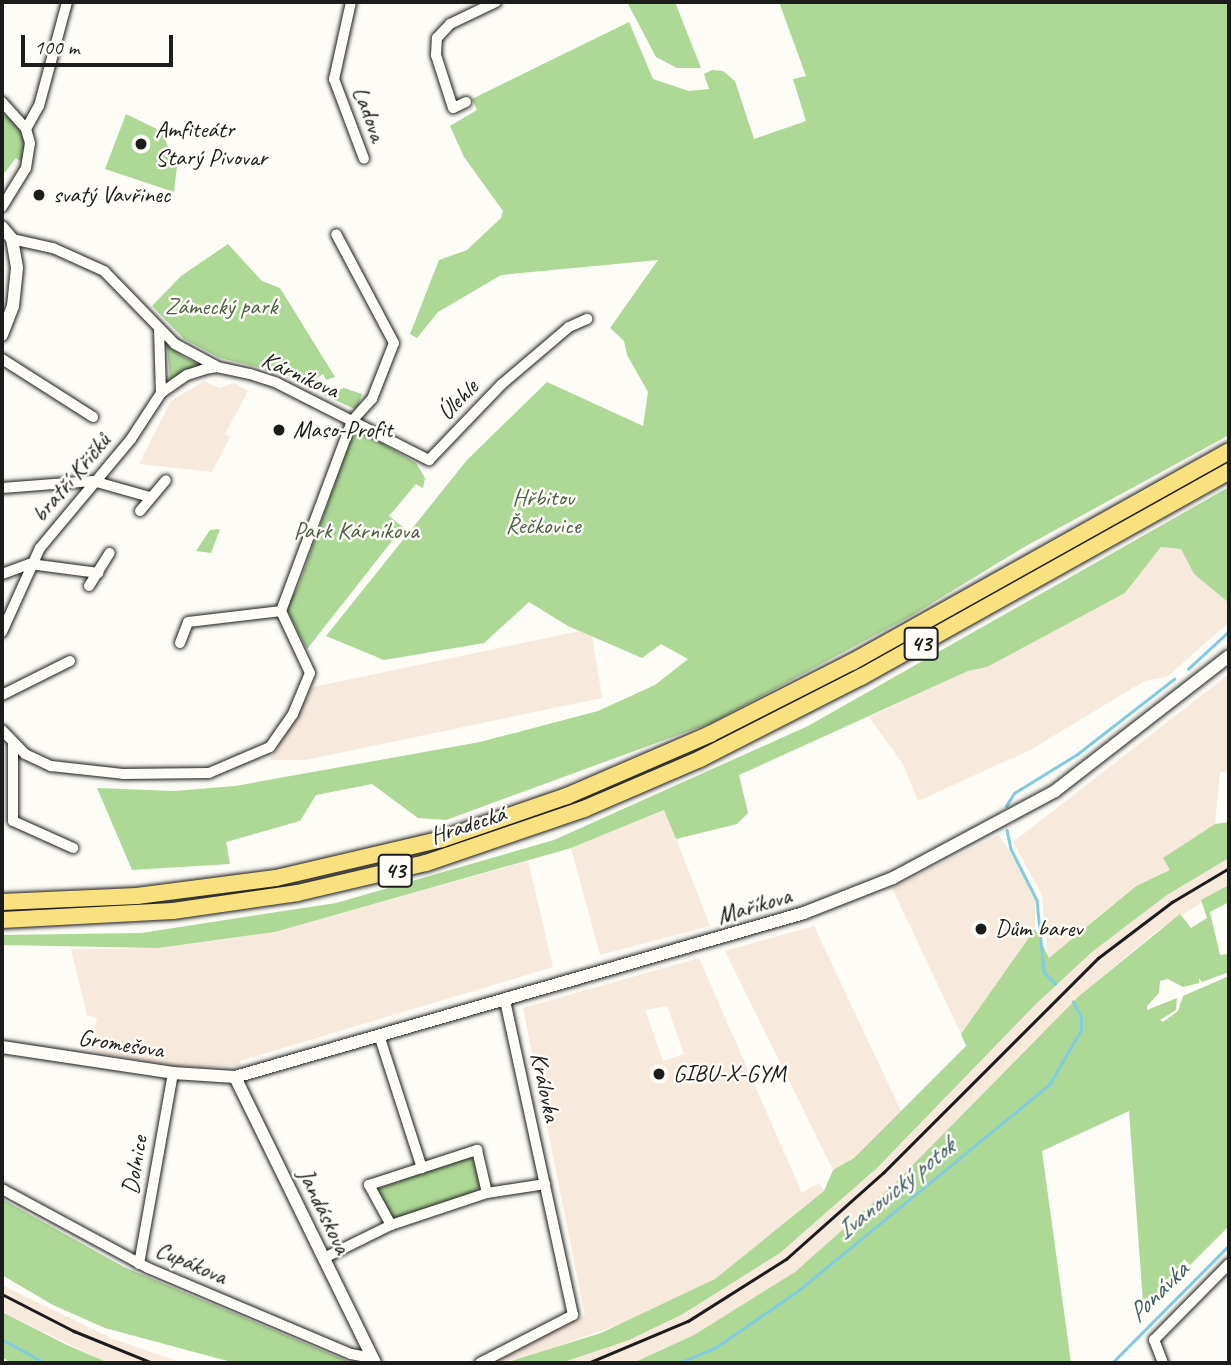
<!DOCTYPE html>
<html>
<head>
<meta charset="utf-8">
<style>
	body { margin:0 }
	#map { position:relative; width:1231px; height:1365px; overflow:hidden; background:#fdfcf7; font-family:Caveat,sans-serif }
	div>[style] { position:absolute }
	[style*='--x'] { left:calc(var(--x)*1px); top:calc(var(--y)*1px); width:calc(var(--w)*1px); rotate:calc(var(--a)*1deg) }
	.built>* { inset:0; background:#f8e9dd }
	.green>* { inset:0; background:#add896 }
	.stream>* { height:2.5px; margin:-1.25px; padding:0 1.25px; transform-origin:1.25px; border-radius:1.25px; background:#81cce1 }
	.roads { filter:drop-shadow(0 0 2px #1c1c1c) drop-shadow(0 0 2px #1c1c1c) }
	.minor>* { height:10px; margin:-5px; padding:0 5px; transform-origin:5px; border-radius:5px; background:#fdfcf7 }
	.tertiary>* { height:12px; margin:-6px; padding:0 6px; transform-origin:6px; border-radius:6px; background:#fdfcf7 }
	.trunk>* { height:16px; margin:-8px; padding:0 8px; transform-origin:8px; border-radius:8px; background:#fae180 }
	.rail>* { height:2.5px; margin:-1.25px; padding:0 1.25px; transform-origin:1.25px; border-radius:1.25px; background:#1c1c1c }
	.dots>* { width:19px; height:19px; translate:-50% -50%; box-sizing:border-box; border:4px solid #fdfcf7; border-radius:50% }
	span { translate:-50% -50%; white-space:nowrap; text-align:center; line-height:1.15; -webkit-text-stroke:5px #fdfcf7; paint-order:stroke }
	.shield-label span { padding:2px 5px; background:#fdfcf7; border:2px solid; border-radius:5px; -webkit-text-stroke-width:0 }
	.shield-label { font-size:23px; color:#1c1c1c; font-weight:700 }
	.street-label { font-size:24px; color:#1c1c1c }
	.poi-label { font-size:24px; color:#1c1c1c }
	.left { translate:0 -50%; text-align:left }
	.park-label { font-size:24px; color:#4f5e47 }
	.water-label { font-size:26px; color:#3f5a61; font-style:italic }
	.frame { position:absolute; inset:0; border:4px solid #1c1c1c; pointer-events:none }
	.scale { position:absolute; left:21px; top:35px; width:152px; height:32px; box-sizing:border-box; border:4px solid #1c1c1c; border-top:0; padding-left:9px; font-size:21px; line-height:24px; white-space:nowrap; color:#1c1c1c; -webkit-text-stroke:5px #fdfcf7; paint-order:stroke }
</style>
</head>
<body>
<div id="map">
	<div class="built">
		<i style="clip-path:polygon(204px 381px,220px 388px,234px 383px,248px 391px,225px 434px,230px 437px,212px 472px,139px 464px,171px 401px)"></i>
		<i style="clip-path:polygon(1161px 547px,1181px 549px,1194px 574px,1229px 603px,1229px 622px,1167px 677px,1144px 681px,1032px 749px,918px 801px,903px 764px,869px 717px,968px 671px,987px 667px,1125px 593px)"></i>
		<i style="clip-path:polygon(580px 631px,592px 636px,602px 698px,305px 760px,270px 760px,313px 687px)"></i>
		<i style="clip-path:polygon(1229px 674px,1229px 771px,1220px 772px,1215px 824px,1164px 858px,1171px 870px,1135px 886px,1048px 959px,1042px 895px,1013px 842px)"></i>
		<i style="clip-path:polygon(665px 810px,710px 926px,600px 955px,571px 848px)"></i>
		<i style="clip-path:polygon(999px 835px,1035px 892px,1035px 929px,961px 1034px,892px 888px)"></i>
		<i style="clip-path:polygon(1229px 858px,1229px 885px,1157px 931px,1079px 996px,893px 1185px,795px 1272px,694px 1335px,638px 1361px,561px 1363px,683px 1314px,780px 1253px,877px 1168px,1035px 1005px,1092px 952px,1167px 895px)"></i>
		<i style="clip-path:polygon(528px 861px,553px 967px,240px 1061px,241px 1066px,179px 1067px,91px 1051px,97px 1018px,87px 1015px,71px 949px,158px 948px,275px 932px)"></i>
		<i style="clip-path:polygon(814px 926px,901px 1111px,854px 1158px,833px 1170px,725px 951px)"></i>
		<i style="clip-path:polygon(evenodd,699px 958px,802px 1193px,819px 1183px,824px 1191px,715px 1279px,653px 1312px,526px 1358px,493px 1363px,585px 1315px,523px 1008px,699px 958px,667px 1006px,684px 1054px,663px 1061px,645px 1010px,667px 1006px)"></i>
		<i style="clip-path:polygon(2px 1285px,113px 1339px,183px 1363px,104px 1361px,2px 1312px)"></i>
	</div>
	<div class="green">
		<i style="clip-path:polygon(627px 2px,675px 2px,701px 68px,677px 68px,656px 57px)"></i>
		<i style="clip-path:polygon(779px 2px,1229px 2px,1229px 435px,1026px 546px,911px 616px,711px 723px,446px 820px,418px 818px,372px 784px,316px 795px,300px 821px,226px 842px,230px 864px,132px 870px,97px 788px,174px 791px,235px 786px,480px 742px,598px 711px,655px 685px,688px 659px,661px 644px,642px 658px,568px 626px,529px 602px,484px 643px,384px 660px,326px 636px,467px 460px,547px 382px,643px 426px,648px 392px,627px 355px,624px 341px,610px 328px,658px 260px,501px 275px,438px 312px,417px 338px,410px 334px,439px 260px,467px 250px,501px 218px,503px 211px,464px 157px,450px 126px,477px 110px,472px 99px,629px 22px,653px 79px,689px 91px,709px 89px,704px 74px,712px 70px,723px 71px,735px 81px,754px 139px,806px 121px,793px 79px,806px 76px)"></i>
		<i style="clip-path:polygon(2px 114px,17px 122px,25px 144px,23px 163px,16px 158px,2px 176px)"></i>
		<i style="clip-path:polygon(126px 114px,161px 131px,177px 166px,174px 192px,105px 169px)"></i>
		<i style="clip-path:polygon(228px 244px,262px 281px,280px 288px,335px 377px,326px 380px,323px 374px,307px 385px,285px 374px,220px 358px,184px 339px,152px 306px,181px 276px)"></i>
		<i style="clip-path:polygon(167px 345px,185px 358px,203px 366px,170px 379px)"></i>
		<i style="clip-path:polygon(344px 388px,362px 394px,357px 410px,324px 395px)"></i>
		<i style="clip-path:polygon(355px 428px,416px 463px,425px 478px,423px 488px,416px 484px,389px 516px,403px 527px,307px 649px,286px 608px,298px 587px)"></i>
		<i style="clip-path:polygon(1229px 487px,1229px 603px,1194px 574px,1181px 549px,1161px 547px,1125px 593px,987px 667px,968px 671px,739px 775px,748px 813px,737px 824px,676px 839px,664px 810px,571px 848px,275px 932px,158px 948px,2px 945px,2px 935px,141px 933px,336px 903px,554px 840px,808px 726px)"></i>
		<i style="clip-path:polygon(220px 529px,211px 553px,196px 551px,210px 530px)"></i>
		<i style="clip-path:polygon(1229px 822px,1229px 858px,1167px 895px,1092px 952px,1035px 1005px,877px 1168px,780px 1253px,683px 1314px,629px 1340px,561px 1363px,505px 1363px,601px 1333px,715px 1279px,824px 1191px,833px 1170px,854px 1158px,966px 1046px,961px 1034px,1035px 929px,1049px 958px,1136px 886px,1170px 870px,1163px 858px,1215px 824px)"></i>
		<i style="clip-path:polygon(1229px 885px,1229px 902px,1210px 912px,1220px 955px,1229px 954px,1229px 972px,1202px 982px,1199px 978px,1199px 983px,1183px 987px,1168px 979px,1160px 981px,1159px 993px,1147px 1006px,1147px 1010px,1177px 998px,1176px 1010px,1160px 1020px,1163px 1022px,1178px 1011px,1183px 996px,1229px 976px,1229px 1226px,1190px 1265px,1184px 1259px,1167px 1288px,1143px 1302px,1129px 1111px,1042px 1151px,1071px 1363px,633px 1363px,694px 1335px,795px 1272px,893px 1185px,1079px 996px,1180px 914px,1191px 928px,1207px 918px,1201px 900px)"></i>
		<i style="clip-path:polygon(468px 1157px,474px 1161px,480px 1186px,472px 1195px,391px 1220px,378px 1195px,380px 1188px)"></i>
		<i style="clip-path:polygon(2px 1199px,124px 1267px,352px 1363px,235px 1363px,105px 1328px,53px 1305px,2px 1275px)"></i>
		<i style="clip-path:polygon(2px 1312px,67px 1345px,109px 1363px,11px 1363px,2px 1357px)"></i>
	</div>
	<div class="stream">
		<i style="--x:1188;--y:669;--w:56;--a:-42.8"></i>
		<i style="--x:1006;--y:806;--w:15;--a:-58"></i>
		<i style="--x:1014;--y:793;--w:73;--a:-31.5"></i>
		<i style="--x:1076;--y:755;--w:124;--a:-37.8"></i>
		<i style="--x:1007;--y:830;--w:19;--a:78"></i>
		<i style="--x:1011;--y:849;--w:57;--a:63"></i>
		<i style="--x:1037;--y:900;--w:72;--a:84.4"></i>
		<i style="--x:1044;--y:972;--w:16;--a:45"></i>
		<i style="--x:2;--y:1339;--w:49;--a:29.2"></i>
		<i style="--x:679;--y:1363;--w:39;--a:-23"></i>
		<i style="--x:715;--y:1348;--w:102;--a:-34.6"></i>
		<i style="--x:799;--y:1290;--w:323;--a:-39.4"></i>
		<i style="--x:1049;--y:1085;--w:64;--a:-59.8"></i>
		<i style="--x:1081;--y:1030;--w:13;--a:-90"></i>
		<i style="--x:1081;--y:1017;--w:17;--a:-118"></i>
		<i style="--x:1112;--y:1363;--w:166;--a:-45.2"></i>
	</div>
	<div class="roads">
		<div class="minor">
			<i style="--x:351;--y:2;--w:79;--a:102.4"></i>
			<i style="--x:334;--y:79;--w:85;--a:69.4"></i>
			<i style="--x:2;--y:102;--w:36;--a:48"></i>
			<i style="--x:466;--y:102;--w:14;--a:155"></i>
			<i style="--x:453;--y:108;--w:56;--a:-107.8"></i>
			<i style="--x:436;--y:55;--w:17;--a:-87"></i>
			<i style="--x:437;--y:38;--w:19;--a:-47"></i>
			<i style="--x:450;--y:24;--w:51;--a:-25.6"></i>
			<i style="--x:2;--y:207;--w:46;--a:-58.4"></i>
			<i style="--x:26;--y:168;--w:25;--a:-81"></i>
			<i style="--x:30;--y:143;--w:15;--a:-106"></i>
			<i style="--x:26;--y:129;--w:26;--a:-61"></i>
			<i style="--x:39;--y:106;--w:108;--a:-74.9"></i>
			<i style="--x:12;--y:239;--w:42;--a:12.4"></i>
			<i style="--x:53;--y:248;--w:56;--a:24.3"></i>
			<i style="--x:104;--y:271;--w:102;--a:45.8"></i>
			<i style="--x:175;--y:344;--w:47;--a:28.2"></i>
			<i style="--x:2;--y:359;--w:108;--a:32.5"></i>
			<i style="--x:161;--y:393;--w:32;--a:-35"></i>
			<i style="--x:187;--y:375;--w:19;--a:-18"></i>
			<i style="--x:205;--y:369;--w:12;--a:-9"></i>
			<i style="--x:217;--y:367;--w:34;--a:12"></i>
			<i style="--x:250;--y:374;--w:26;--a:18"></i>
			<i style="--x:275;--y:382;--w:173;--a:26.9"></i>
			<i style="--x:429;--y:460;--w:105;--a:-46.2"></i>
			<i style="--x:502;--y:384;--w:88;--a:-40.4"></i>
			<i style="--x:569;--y:327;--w:20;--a:-24"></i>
			<i style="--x:2;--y:488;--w:91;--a:-4.4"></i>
			<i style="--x:93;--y:481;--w:59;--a:15.7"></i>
			<i style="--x:140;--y:511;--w:40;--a:-50"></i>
			<i style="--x:2;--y:574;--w:30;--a:-20"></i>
			<i style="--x:30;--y:564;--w:69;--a:7.5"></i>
			<i style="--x:89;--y:586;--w:39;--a:-58"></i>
			<i style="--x:2;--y:632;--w:92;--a:-65.7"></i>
			<i style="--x:40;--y:548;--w:142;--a:-50.1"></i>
			<i style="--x:131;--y:439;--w:55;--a:-56.9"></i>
			<i style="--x:161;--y:393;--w:63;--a:-91.8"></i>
			<i style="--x:180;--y:643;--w:22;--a:-69"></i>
			<i style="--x:188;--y:622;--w:94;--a:-6.7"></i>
			<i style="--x:2;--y:695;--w:76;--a:-26.6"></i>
			<i style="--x:2;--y:730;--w:33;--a:46"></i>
			<i style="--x:25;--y:754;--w:29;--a:25"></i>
			<i style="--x:51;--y:766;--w:72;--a:6.3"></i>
			<i style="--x:123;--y:774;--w:86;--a:-0.7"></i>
			<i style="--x:209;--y:773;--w:66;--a:-23.1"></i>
			<i style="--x:270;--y:747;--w:40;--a:-55.1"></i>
			<i style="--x:293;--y:714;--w:44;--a:-67.5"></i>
			<i style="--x:310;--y:673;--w:68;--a:-115.1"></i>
			<i style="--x:281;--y:611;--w:203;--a:-69.5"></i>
			<i style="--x:352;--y:421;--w:30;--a:-48"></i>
			<i style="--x:372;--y:399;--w:60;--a:-68.6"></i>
			<i style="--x:394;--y:343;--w:123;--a:-118"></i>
			<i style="--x:13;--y:744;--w:77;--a:90"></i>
			<i style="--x:13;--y:821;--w:66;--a:24.2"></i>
			<i style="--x:379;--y:1035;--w:140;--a:72.1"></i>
			<i style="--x:2;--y:1189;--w:166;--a:28.4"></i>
			<i style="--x:148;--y:1268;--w:220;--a:23"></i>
			<i style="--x:351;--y:1354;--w:21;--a:11"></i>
			<i style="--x:391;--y:1225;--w:46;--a:-118.8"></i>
			<i style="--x:369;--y:1185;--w:114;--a:-18"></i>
			<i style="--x:477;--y:1150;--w:44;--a:76.9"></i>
			<i style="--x:324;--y:1258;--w:75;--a:-26.2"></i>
			<i style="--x:391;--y:1225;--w:101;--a:-18.4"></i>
			<i style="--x:487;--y:1193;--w:59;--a:-8.8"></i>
			<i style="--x:139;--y:1264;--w:194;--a:-79.9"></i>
			<i style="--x:480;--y:1363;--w:105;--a:-27.3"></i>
			<i style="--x:573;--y:1315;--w:322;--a:-102.2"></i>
			<i style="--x:1163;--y:1363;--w:25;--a:-111"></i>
			<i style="--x:1154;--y:1340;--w:107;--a:-45.4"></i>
		</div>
		<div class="tertiary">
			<i style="--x:2;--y:227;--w:16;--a:50"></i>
			<i style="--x:12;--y:239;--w:29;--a:80"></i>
			<i style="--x:17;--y:268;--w:38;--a:96"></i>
			<i style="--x:13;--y:306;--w:31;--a:111"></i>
			<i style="--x:2;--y:1047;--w:173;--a:8.6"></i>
			<i style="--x:173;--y:1073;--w:62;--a:3.7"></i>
			<i style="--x:235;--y:1077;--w:592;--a:-16.08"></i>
			<i style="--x:804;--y:913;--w:96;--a:-21.5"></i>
			<i style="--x:893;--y:878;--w:184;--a:-28.2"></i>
			<i style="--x:1055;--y:791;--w:220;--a:-37.8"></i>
			<i style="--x:235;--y:1077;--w:318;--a:63.9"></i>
		</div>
		<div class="trunk">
			<i style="--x:2;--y:902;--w:135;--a:-2.5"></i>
			<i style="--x:137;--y:896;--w:140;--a:-7.4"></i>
			<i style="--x:276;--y:878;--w:171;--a:-13.2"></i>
			<i style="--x:442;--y:839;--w:132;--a:-19"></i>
			<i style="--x:567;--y:796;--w:156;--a:-23.4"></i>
			<i style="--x:710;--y:734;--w:159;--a:-26.9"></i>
			<i style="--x:852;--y:662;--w:432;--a:-29.2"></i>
			<i style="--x:2;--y:920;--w:171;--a:-3"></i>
			<i style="--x:173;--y:911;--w:126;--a:-8.2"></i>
			<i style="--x:298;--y:893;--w:131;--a:-13.2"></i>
			<i style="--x:426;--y:863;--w:167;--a:-18.9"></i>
			<i style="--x:584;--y:809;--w:126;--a:-23.3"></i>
			<i style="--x:700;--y:759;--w:181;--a:-27"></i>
			<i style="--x:861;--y:677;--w:422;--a:-29.2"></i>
		</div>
	</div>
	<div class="rail">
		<i style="--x:2;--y:1294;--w:81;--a:27.2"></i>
		<i style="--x:74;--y:1331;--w:85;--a:22.1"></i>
		<i style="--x:588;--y:1363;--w:108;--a:-22.8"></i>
		<i style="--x:688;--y:1321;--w:116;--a:-32.3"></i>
		<i style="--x:786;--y:1259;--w:130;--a:-41.6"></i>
		<i style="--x:883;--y:1173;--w:304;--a:-45"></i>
		<i style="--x:1098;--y:958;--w:93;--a:-37.1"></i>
		<i style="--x:1172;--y:902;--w:66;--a:-30.8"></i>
	</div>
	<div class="dots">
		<i style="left:141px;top:144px;background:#1c1c1c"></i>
		<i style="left:39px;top:195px;background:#1c1c1c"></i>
		<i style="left:279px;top:430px;background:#1c1c1c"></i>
		<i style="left:981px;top:929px;background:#1c1c1c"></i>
		<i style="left:659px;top:1074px;background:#1c1c1c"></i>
	</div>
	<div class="shield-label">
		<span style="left:921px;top:644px">43</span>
		<span style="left:395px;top:871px">43</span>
	</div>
	<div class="street-label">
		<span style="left:369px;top:114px;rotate:69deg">Ladova</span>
		<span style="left:300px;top:375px;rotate:24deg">Kárníkova</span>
		<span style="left:458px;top:400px;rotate:-46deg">Úlehle</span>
		<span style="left:71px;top:478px;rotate:-50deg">bratří Křičků</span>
		<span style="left:468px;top:825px;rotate:-18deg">Hradecká</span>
		<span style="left:754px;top:906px;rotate:-17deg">Maříkova</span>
		<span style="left:121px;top:1044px;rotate:9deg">Gromešova</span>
		<span style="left:545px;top:1087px;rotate:78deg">Královka</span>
		<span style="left:135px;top:1165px;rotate:-80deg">Dolnice</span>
		<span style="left:324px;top:1211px;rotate:64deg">Jandáskova</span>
		<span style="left:191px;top:1263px;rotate:23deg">Cupákova</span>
	</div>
	<div class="poi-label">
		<span class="left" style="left:155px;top:144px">Amfiteátr<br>Starý Pivovar</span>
		<span class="left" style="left:53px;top:195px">svatý Vavřinec</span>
		<span class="left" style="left:293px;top:430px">Maso-Profit</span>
		<span class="left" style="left:995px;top:929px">Dům barev</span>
		<span class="left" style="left:673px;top:1074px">GIBU-X-GYM</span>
	</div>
	<div class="park-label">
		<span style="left:221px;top:307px">Zámecký park</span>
		<span style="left:543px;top:512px">Hřbitov<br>Řečkovice</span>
		<span style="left:356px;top:531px">Park Kárníkova</span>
	</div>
	<div class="water-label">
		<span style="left:895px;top:1189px;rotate:-39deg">Ivanovický potok</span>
		<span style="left:1158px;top:1292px;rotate:-45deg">Ponávka</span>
	</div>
	<div class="frame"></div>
	<div class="scale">100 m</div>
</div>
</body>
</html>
